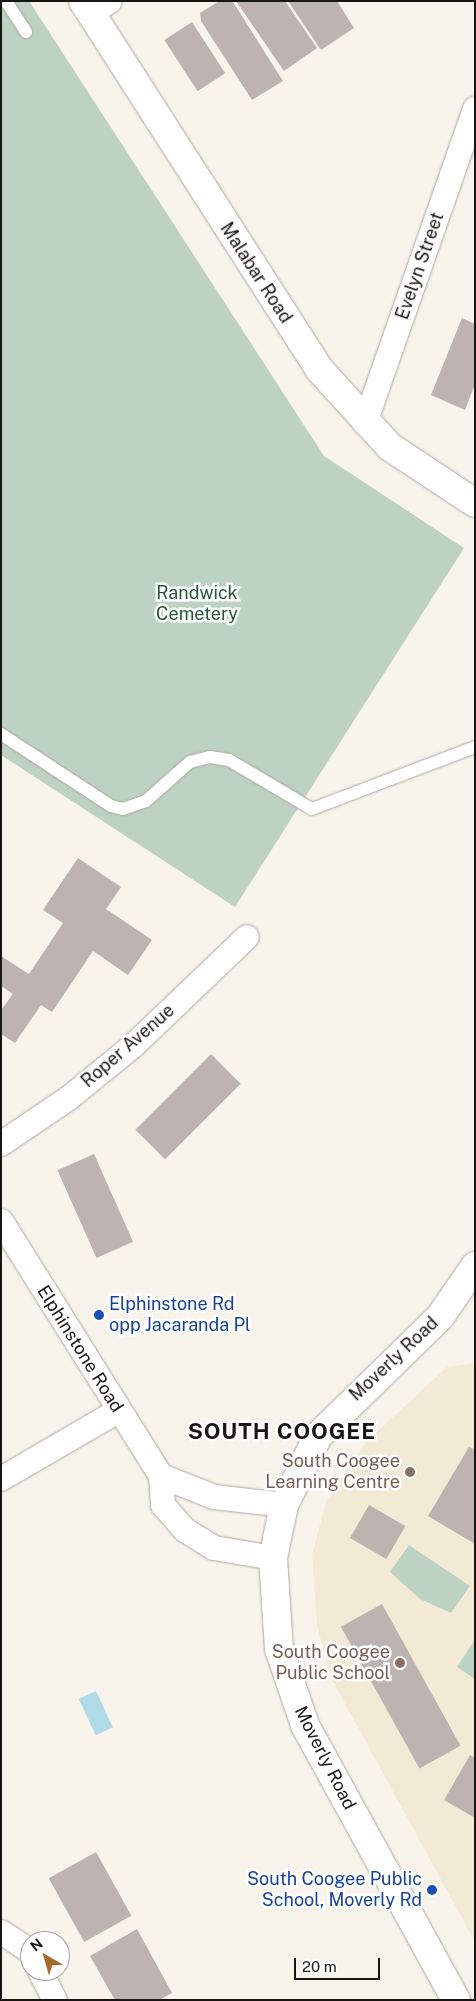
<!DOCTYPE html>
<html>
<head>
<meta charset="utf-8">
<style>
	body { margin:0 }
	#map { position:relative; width:476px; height:2001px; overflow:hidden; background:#f8f4ec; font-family:"Public Sans",sans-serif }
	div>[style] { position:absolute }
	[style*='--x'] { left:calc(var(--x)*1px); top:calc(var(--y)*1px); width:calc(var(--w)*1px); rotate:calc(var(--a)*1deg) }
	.education>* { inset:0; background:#f2ead5 }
	.green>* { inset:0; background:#bed2c3 }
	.water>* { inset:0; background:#afdbe8; transform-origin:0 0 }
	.building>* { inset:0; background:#bdb3b1; transform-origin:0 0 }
	.roads { filter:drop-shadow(0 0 1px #aca8a0) drop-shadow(0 0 1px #aca8a0) }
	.service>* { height:12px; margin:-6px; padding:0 6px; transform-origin:6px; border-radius:6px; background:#fff }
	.minor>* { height:24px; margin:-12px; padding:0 12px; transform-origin:12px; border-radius:12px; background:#fff }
	.tertiary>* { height:28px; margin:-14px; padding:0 14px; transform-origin:14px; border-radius:14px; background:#fff }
	.secondary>* { height:28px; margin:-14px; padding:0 14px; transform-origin:14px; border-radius:14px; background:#fff }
	.dots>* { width:14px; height:14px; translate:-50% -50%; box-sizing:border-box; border:2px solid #fff; border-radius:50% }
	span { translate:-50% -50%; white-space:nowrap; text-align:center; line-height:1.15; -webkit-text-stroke:5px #fff; paint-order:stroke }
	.street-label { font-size:18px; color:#181613 }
	.park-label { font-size:18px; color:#265936 }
	.transit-label { font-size:18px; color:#164399 }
	.left { translate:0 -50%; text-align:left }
	.right { translate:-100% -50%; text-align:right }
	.education-label { font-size:18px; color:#785e54 }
	.district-label { font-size:22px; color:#181613; font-weight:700; letter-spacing:1px }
	.frame { position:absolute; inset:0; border:2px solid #181613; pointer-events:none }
	.north { position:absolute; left:20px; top:1931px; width:50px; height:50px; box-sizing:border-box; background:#fff; border:1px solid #a3a2a1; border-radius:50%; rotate:322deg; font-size:14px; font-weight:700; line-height:20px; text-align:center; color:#181613 }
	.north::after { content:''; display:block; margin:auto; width:18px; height:22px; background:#a36d28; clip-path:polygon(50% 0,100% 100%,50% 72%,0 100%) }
	.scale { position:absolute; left:294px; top:1958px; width:86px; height:22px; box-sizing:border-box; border:2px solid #181613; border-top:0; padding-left:6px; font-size:15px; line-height:18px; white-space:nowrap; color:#181613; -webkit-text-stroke:4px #fff; paint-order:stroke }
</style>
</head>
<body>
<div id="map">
	<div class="education">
		<i style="clip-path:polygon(475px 1363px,475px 1942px,330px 1676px,317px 1625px,312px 1555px,326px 1502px,366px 1442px,447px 1367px)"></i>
	</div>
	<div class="green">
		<i style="clip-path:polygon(1px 1px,29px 1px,324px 456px,464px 548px,235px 907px,1px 755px)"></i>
		<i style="clip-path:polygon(409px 1545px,470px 1586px,451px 1613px,420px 1599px,390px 1572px)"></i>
		<i style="clip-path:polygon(475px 1639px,475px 1679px,457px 1667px)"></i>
	</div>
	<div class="water">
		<i style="left:96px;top:1691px;width:40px;height:19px;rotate:65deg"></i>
	</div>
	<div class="building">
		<i style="clip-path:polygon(219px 1px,233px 2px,283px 81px,252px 100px,201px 21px,200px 13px)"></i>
		<i style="clip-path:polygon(236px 1px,285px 1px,317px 48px,284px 71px)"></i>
		<i style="clip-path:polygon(288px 1px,337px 1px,354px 28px,321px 50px)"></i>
		<i style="left:192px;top:22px;width:61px;height:33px;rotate:57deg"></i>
		<i style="clip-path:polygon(462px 318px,475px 324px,475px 384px,465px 410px,431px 395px)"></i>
		<i style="clip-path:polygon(78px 858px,121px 887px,106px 909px,152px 940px,128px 975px,93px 951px,52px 1012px,41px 1005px,15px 1043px,1px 1034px,1px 1010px,13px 994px,1px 986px,1px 956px,29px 974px,63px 923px,43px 910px)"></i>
		<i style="left:211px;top:1054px;width:42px;height:107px;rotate:45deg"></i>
		<i style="left:94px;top:1154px;width:96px;height:40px;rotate:66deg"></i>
		<i style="clip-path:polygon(469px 1447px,475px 1450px,475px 1544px,428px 1516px)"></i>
		<i style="left:369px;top:1505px;width:42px;height:38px;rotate:30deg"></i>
		<i style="left:382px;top:1604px;width:162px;height:47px;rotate:61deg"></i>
		<i style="clip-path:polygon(470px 1755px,475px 1758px,475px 1818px,444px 1800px)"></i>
		<i style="left:96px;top:1852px;width:73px;height:54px;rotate:61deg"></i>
		<i style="clip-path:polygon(137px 1929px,172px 1993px,159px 2000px,115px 2000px,90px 1956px)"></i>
	</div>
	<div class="roads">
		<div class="service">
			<i style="--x:6;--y:1;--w:37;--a:57"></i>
			<i style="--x:1;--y:734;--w:131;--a:33.2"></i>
			<i style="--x:111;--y:806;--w:12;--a:14"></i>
			<i style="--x:123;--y:809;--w:24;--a:-19"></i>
			<i style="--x:146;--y:801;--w:59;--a:-41.6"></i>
			<i style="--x:190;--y:762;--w:21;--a:-14"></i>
			<i style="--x:210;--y:757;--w:19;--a:9"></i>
			<i style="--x:229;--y:760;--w:96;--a:30.6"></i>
			<i style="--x:312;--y:809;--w:174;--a:-20.8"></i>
		</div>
		<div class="minor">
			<i style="--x:91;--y:13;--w:22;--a:-32"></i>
			<i style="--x:365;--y:423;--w:333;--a:-70.7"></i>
			<i style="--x:1;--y:1144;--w:82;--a:-34.1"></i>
			<i style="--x:69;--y:1098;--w:84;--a:-39.2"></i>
			<i style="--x:134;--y:1045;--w:156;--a:-43.7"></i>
			<i style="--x:1;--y:1221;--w:301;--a:57.9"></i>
			<i style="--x:161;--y:1476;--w:29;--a:86"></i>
			<i style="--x:163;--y:1505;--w:33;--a:49"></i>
			<i style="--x:185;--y:1530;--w:34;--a:32"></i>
			<i style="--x:214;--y:1548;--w:60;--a:9.6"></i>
			<i style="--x:161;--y:1476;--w:57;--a:21.6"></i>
			<i style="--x:214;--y:1497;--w:70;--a:6.5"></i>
			<i style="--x:1;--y:1479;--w:135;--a:-30.2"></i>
			<i style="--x:1;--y:1932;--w:35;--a:33"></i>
			<i style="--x:40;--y:1971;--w:33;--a:63"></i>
		</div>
		<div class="tertiary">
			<i style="--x:456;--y:2000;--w:314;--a:-118.8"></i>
			<i style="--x:305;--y:1725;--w:80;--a:-108.9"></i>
			<i style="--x:279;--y:1649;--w:91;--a:-93.8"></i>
			<i style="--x:273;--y:1558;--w:54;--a:-78.3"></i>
			<i style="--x:284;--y:1505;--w:77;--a:-63.8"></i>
			<i style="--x:318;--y:1436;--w:170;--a:-44.3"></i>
			<i style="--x:440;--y:1317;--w:62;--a:-55.5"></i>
		</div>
		<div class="secondary">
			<i style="--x:83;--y:1;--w:437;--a:57.3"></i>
			<i style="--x:319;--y:369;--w:105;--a:47.7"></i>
			<i style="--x:390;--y:447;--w:102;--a:33.4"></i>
		</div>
	</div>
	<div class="dots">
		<i style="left:99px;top:1315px;background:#1a4fb4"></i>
		<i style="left:410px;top:1472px;background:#8d6e63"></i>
		<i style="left:400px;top:1663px;background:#8d6e63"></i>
		<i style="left:432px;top:1890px;background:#1a4fb4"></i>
	</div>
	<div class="street-label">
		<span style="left:420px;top:266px;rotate:-71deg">Evelyn Street</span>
		<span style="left:256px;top:273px;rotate:57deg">Malabar Road</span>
		<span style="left:128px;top:1046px;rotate:-41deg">Roper Avenue</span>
		<span style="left:80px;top:1349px;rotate:58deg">Elphinstone Road</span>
		<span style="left:394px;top:1359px;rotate:-43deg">Moverly Road</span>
		<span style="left:325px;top:1758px;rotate:63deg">Moverly Road</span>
	</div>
	<div class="park-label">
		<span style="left:197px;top:604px">Randwick<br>Cemetery</span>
	</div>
	<div class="transit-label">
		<span class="left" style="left:109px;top:1315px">Elphinstone Rd<br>opp Jacaranda Pl</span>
		<span class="right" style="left:422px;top:1890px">South Coogee Public<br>School, Moverly Rd</span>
	</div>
	<div class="education-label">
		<span class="right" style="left:400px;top:1472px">South Coogee<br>Learning Centre</span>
		<span class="right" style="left:390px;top:1663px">South Coogee<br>Public School</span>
	</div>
	<div class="district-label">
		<span style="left:282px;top:1432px">SOUTH COOGEE</span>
	</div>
	<div class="frame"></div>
	<div class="north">N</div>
	<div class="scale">20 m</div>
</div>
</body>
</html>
